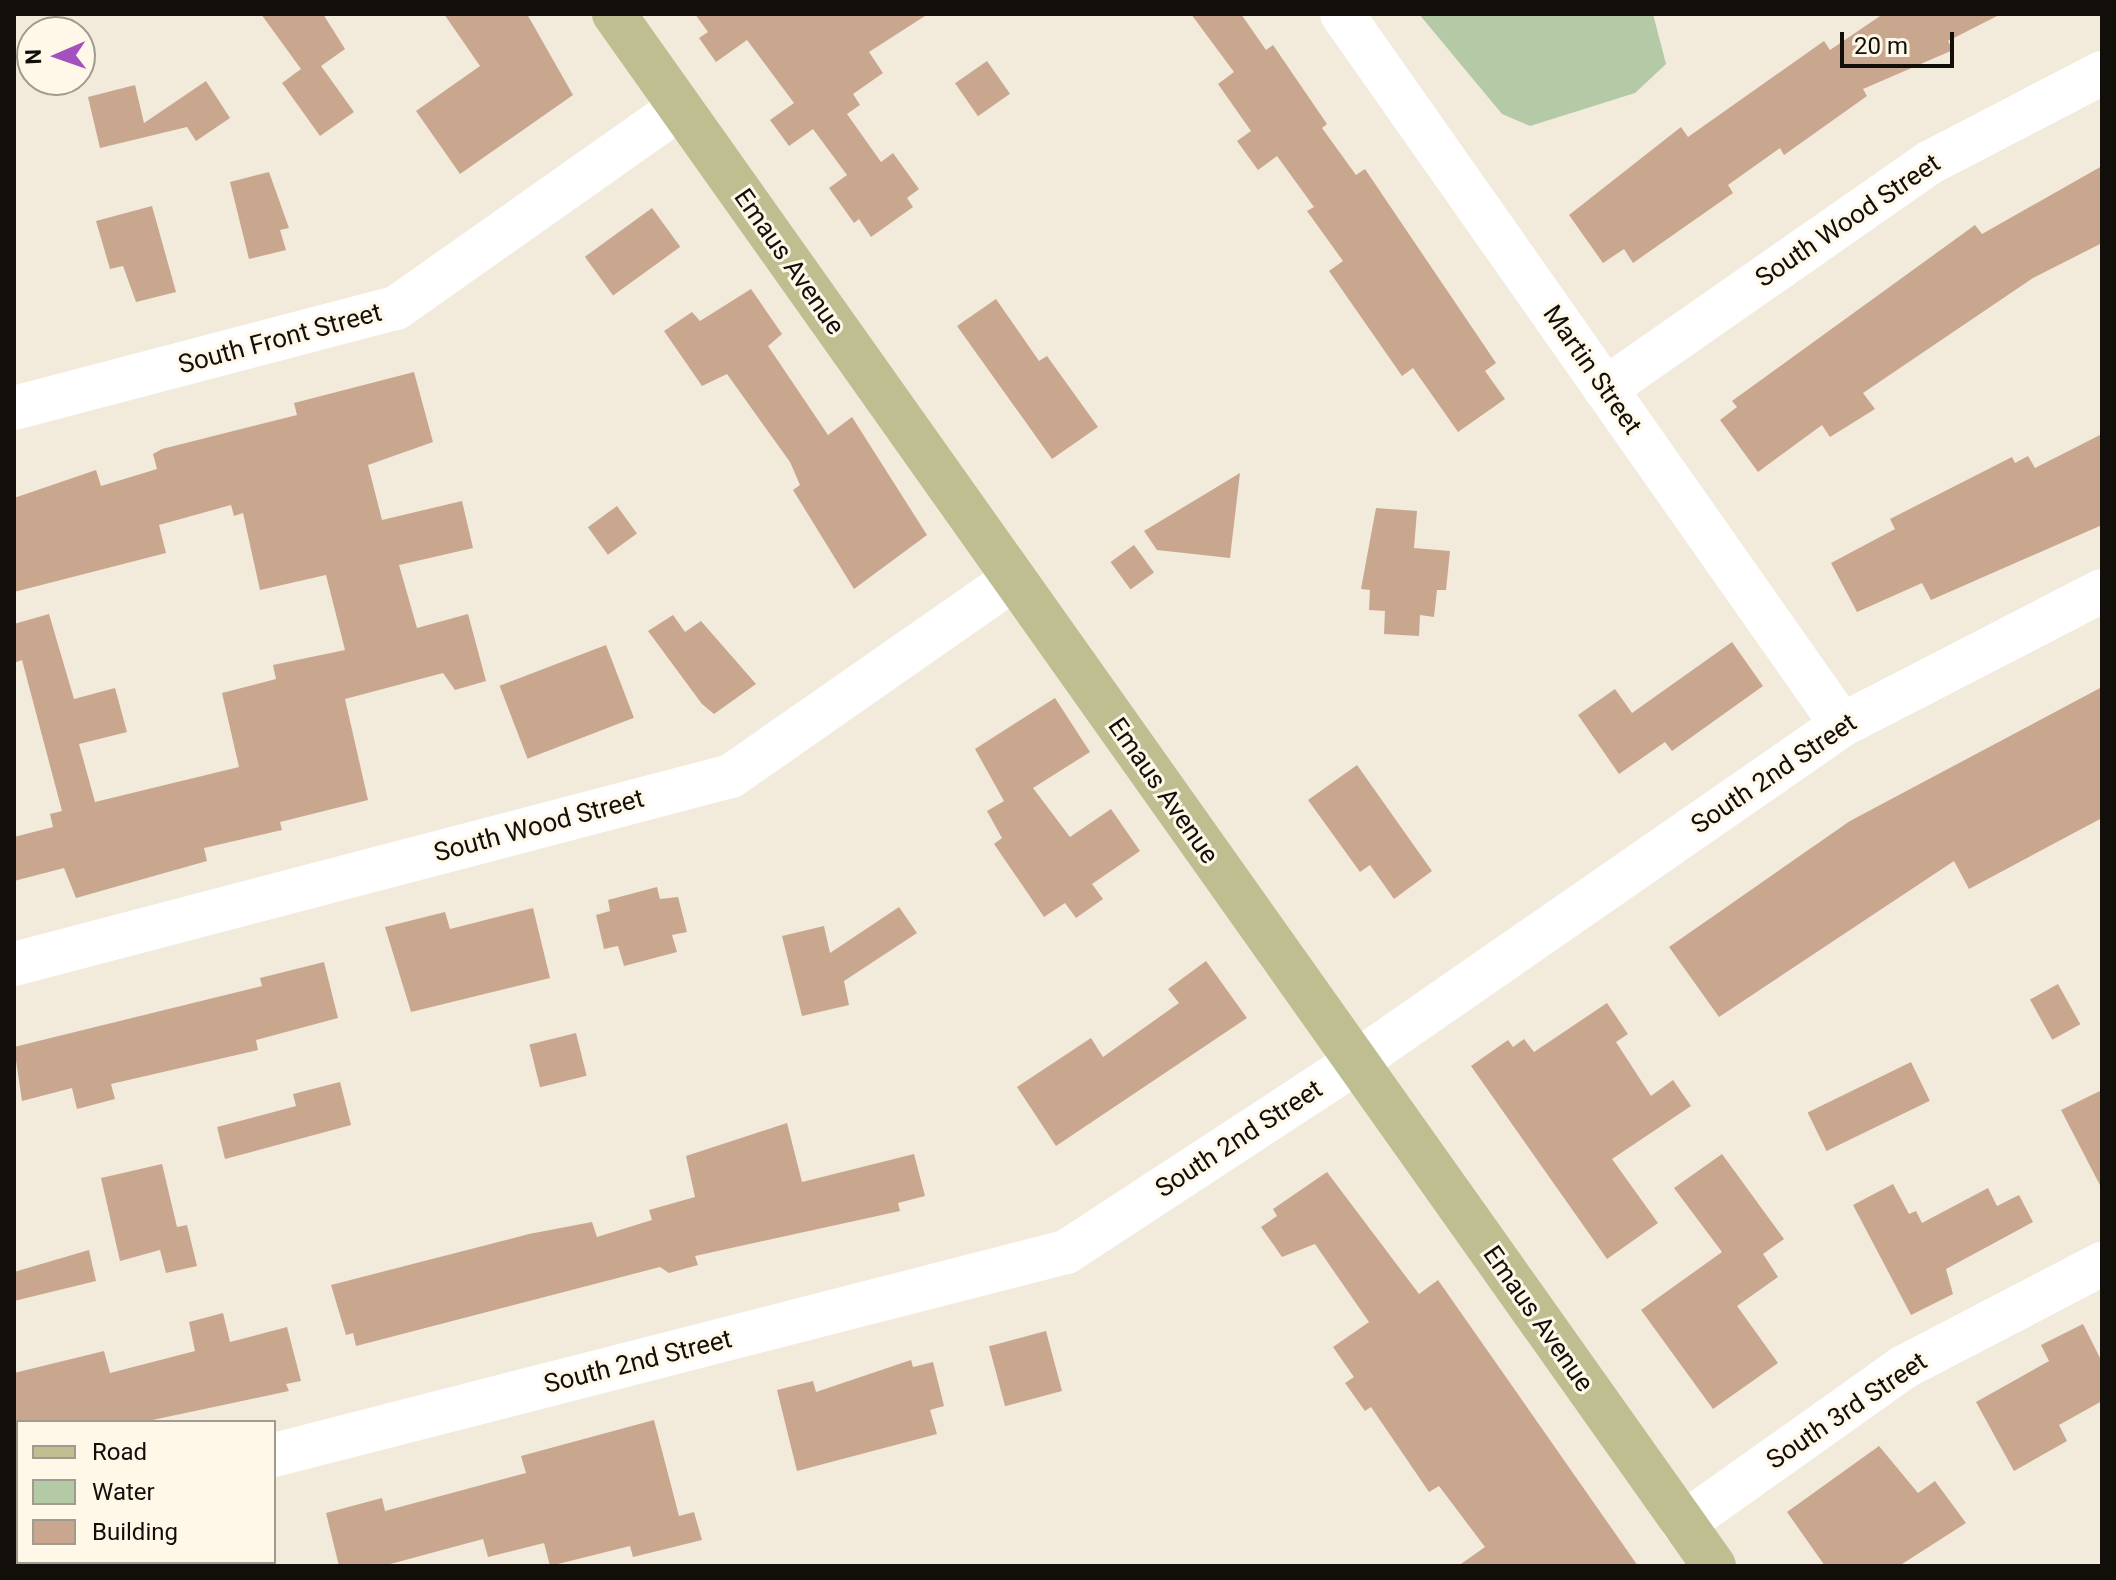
<!DOCTYPE html>
<html>
<head>
<meta charset="utf-8">
<style>
	body { margin:0 }
	#map { position:relative; width:2116px; height:1580px; overflow:hidden; background:#f2eadb; font-family:Roboto,sans-serif }
	div>[style] { position:absolute }
	[style*='--x'] { left:calc(var(--x)*1px); top:calc(var(--y)*1px); width:calc(var(--w)*1px); rotate:calc(var(--a)*1deg) }
	.water>* { inset:0; background:#b4c9a6 }
	.building>* { inset:0; background:#c9a78f; transform-origin:0 0 }
	.minor>* { height:44px; margin:-22px; padding:0 22px; transform-origin:22px; border-radius:22px; background:#fff }
	.major>* { height:44px; margin:-22px; padding:0 22px; transform-origin:22px; border-radius:22px; background:#bfbe91 }
	span { translate:-50% -50%; white-space:nowrap; text-align:center; line-height:1.15; -webkit-text-stroke:6px #fff7e8; paint-order:stroke }
	.street-label { font-size:26px; color:#120f0a }
	.frame { position:absolute; inset:0; border:16px solid #120f0a; pointer-events:none }
	.legend { position:absolute; left:16px; top:1420px; width:260px; height:144px; box-sizing:border-box; background:#fff7e8; border:2px solid #a09a8f; margin:0; padding:10px 14px; list-style:none; font-size:24px; color:#120f0a }
	.legend li { display:flex; align-items:center; gap:16px; height:40px }
	.legend b { width:40px; border:2px solid #a09a8f }
	.north { position:absolute; left:16px; top:16px; width:80px; height:80px; box-sizing:border-box; background:#fff7e8; border:2px solid #a09a8f; border-radius:50%; rotate:268deg; font-size:22px; font-weight:700; line-height:32px; text-align:center; color:#120f0a }
	.north::after { content:''; display:block; margin:auto; width:28px; height:36px; background:#a450be; clip-path:polygon(50% 0,100% 100%,50% 72%,0 100%) }
	.scale { position:absolute; left:1840px; top:32px; width:114px; height:36px; box-sizing:border-box; border:4px solid #120f0a; border-top:0; padding-left:10px; font-size:24px; line-height:28px; white-space:nowrap; color:#120f0a; -webkit-text-stroke:6px #fff7e8; paint-order:stroke }
</style>
</head>
<body>
<div id="map">
	<div class="water">
		<i style="clip-path:polygon(1419px 14px,1653px 14px,1666px 64px,1635px 93px,1530px 126px,1502px 114px)"></i>
	</div>
	<div class="building">
		<i style="clip-path:polygon(261px 14px,323px 14px,345px 49px,321px 66px,354px 112px,320px 136px,282px 83px,301px 69px)"></i>
		<i style="clip-path:polygon(444px 14px,527px 14px,573px 95px,460px 174px,416px 111px,480px 66px)"></i>
		<i style="clip-path:polygon(695px 14px,928px 14px,869px 52px,883px 73px,853px 94px,860px 105px,847px 114px,881px 162px,893px 153px,919px 189px,907px 198px,913px 207px,871px 237px,859px 219px,854px 223px,829px 188px,847px 175px,813px 129px,789px 146px,770px 120px,794px 103px,747px 40px,716px 62px,699px 38px,708px 32px)"></i>
		<i style="clip-path:polygon(1191px 14px,1241px 14px,1266px 50px,1273px 45px,1327px 124px,1322px 128px,1356px 175px,1365px 169px,1496px 363px,1485px 371px,1505px 399px,1458px 432px,1413px 368px,1402px 376px,1329px 271px,1343px 261px,1307px 211px,1314px 207px,1277px 156px,1258px 170px,1237px 141px,1251px 131px,1218px 84px,1234px 72px)"></i>
		<i style="clip-path:polygon(1883px 14px,2001px 14px,1948px 41px,1953px 50px,1863px 89px,1867px 96px,1784px 155px,1780px 148px,1728px 185px,1733px 193px,1633px 263px,1624px 249px,1603px 263px,1569px 215px,1681px 127px,1688px 137px,1824px 41px,1830px 50px)"></i>
		<i style="left:987px;top:61px;width:40px;height:39px;rotate:55deg"></i>
		<i style="clip-path:polygon(206px 81px,230px 118px,196px 141px,187px 127px,100px 148px,88px 97px,135px 85px,144px 123px)"></i>
		<i style="clip-path:polygon(2102px 166px,2102px 243px,2033px 278px,1863px 393px,1875px 409px,1830px 437px,1822px 425px,1758px 472px,1720px 420px,1737px 407px,1732px 401px,1975px 225px,1982px 234px)"></i>
		<i style="clip-path:polygon(269px 172px,289px 228px,280px 230px,286px 250px,249px 259px,230px 182px)"></i>
		<i style="clip-path:polygon(152px 206px,176px 292px,136px 302px,123px 266px,110px 269px,96px 221px)"></i>
		<i style="left:652px;top:208px;width:48px;height:83px;rotate:54deg"></i>
		<i style="clip-path:polygon(751px 289px,782px 334px,768px 346px,828px 435px,852px 417px,927px 535px,854px 589px,793px 490px,800px 485px,790px 462px,727px 374px,702px 386px,664px 331px,692px 312px,700px 321px)"></i>
		<i style="clip-path:polygon(996px 299px,1039px 361px,1047px 356px,1098px 427px,1052px 459px,957px 326px)"></i>
		<i style="clip-path:polygon(414px 372px,433px 442px,368px 465px,382px 520px,462px 501px,473px 548px,399px 565px,417px 628px,468px 614px,486px 681px,455px 690px,443px 673px,345px 699px,368px 800px,280px 822px,282px 830px,204px 848px,207px 861px,76px 898px,64px 868px,14px 881px,14px 837px,53px 827px,50px 814px,62px 811px,22px 660px,14px 663px,14px 624px,49px 614px,74px 699px,115px 688px,127px 732px,79px 744px,95px 802px,239px 767px,222px 693px,276px 679px,273px 665px,345px 650px,326px 575px,260px 590px,243px 513px,234px 516px,231px 505px,159px 525px,166px 553px,14px 592px,14px 498px,96px 470px,101px 486px,157px 469px,153px 454px,162px 449px,297px 415px,294px 403px)"></i>
		<i style="clip-path:polygon(2102px 434px,2102px 525px,1931px 600px,1922px 583px,1857px 612px,1831px 563px,1895px 529px,1890px 519px,2012px 457px,2015px 463px,2028px 456px,2035px 468px)"></i>
		<i style="clip-path:polygon(1240px 473px,1230px 558px,1157px 550px,1144px 531px)"></i>
		<i style="left:617px;top:506px;width:34px;height:36px;rotate:54deg"></i>
		<i style="clip-path:polygon(1376px 508px,1417px 511px,1414px 548px,1450px 551px,1446px 590px,1437px 590px,1434px 617px,1420px 615px,1419px 636px,1384px 634px,1385px 611px,1369px 610px,1370px 590px,1361px 589px)"></i>
		<i style="left:1134px;top:545px;width:34px;height:29px;rotate:54deg"></i>
		<i style="clip-path:polygon(673px 615px,685px 632px,701px 621px,756px 684px,714px 714px,702px 704px,648px 631px)"></i>
		<i style="clip-path:polygon(1732px 642px,1763px 686px,1672px 751px,1665px 742px,1619px 774px,1578px 715px,1615px 689px,1632px 713px)"></i>
		<i style="left:606px;top:645px;width:78px;height:114px;rotate:69deg"></i>
		<i style="clip-path:polygon(2102px 687px,2102px 818px,1969px 889px,1954px 861px,1719px 1017px,1669px 947px,1850px 821px)"></i>
		<i style="clip-path:polygon(1055px 698px,1090px 752px,1033px 788px,1070px 837px,1111px 809px,1140px 851px,1092px 884px,1103px 899px,1076px 918px,1065px 903px,1044px 917px,994px 844px,1002px 838px,987px 811px,1004px 801px,975px 749px)"></i>
		<i style="clip-path:polygon(1357px 765px,1432px 871px,1394px 899px,1370px 865px,1360px 872px,1308px 800px)"></i>
		<i style="clip-path:polygon(657px 887px,660px 899px,678px 897px,687px 932px,672px 935px,677px 952px,624px 966px,618px 946px,604px 949px,596px 915px,610px 911px,608px 900px)"></i>
		<i style="clip-path:polygon(899px 907px,917px 933px,844px 981px,849px 1005px,802px 1016px,782px 936px,824px 926px,830px 953px)"></i>
		<i style="clip-path:polygon(533px 908px,550px 978px,411px 1012px,385px 927px,445px 912px,450px 929px)"></i>
		<i style="clip-path:polygon(1206px 961px,1247px 1018px,1056px 1146px,1017px 1087px,1091px 1038px,1103px 1057px,1179px 1003px,1168px 989px)"></i>
		<i style="clip-path:polygon(324px 962px,338px 1018px,256px 1040px,258px 1050px,111px 1084px,115px 1099px,77px 1109px,72px 1088px,22px 1101px,14px 1047px,262px 986px,260px 978px)"></i>
		<i style="left:2058px;top:984px;width:46px;height:32px;rotate:61deg"></i>
		<i style="clip-path:polygon(1607px 1003px,1628px 1034px,1616px 1042px,1651px 1096px,1673px 1080px,1691px 1106px,1612px 1159px,1658px 1223px,1607px 1259px,1471px 1066px,1508px 1040px,1513px 1047px,1524px 1039px,1534px 1052px)"></i>
		<i style="left:576px;top:1033px;width:44px;height:48px;rotate:76deg"></i>
		<i style="left:1911px;top:1062px;width:43px;height:115px;rotate:64deg"></i>
		<i style="clip-path:polygon(340px 1082px,351px 1125px,225px 1159px,217px 1127px,296px 1106px,293px 1094px)"></i>
		<i style="clip-path:polygon(2102px 1090px,2102px 1189px,2061px 1110px)"></i>
		<i style="clip-path:polygon(787px 1123px,802px 1182px,914px 1154px,925px 1196px,898px 1203px,900px 1211px,695px 1256px,698px 1265px,669px 1273px,660px 1267px,356px 1346px,353px 1333px,346px 1335px,331px 1285px,529px 1234px,592px 1222px,597px 1237px,652px 1220px,649px 1210px,695px 1197px,686px 1156px)"></i>
		<i style="clip-path:polygon(1722px 1154px,1784px 1239px,1763px 1254px,1778px 1277px,1737px 1306px,1778px 1363px,1713px 1409px,1641px 1310px,1722px 1252px,1674px 1188px)"></i>
		<i style="clip-path:polygon(162px 1164px,177px 1227px,187px 1225px,197px 1266px,166px 1273px,160px 1250px,120px 1261px,101px 1178px)"></i>
		<i style="clip-path:polygon(1327px 1172px,1419px 1294px,1438px 1280px,1638px 1566px,1458px 1566px,1485px 1547px,1439px 1486px,1429px 1492px,1371px 1407px,1365px 1411px,1345px 1383px,1354px 1377px,1333px 1347px,1369px 1322px,1315px 1244px,1282px 1257px,1261px 1227px,1277px 1216px,1273px 1209px)"></i>
		<i style="clip-path:polygon(1893px 1184px,1909px 1214px,1916px 1211px,1922px 1223px,1988px 1188px,1997px 1206px,2019px 1195px,2033px 1222px,1946px 1269px,1953px 1294px,1911px 1315px,1853px 1205px)"></i>
		<i style="clip-path:polygon(89px 1250px,96px 1281px,14px 1301px,14px 1272px)"></i>
		<i style="clip-path:polygon(223px 1313px,230px 1342px,287px 1327px,301px 1381px,286px 1384px,289px 1391px,143px 1422px,14px 1422px,14px 1373px,104px 1351px,110px 1373px,195px 1351px,189px 1322px)"></i>
		<i style="clip-path:polygon(2083px 1324px,2102px 1362px,2102px 1401px,2059px 1425px,2067px 1441px,2014px 1471px,1976px 1402px,2049px 1361px,2041px 1345px)"></i>
		<i style="left:1046px;top:1331px;width:62px;height:59px;rotate:75deg"></i>
		<i style="clip-path:polygon(911px 1360px,913px 1367px,933px 1362px,944px 1406px,930px 1410px,937px 1434px,797px 1471px,777px 1390px,813px 1381px,816px 1392px)"></i>
		<i style="clip-path:polygon(654px 1420px,679px 1516px,694px 1512px,702px 1540px,633px 1557px,630px 1546px,550px 1566px,544px 1543px,488px 1557px,483px 1539px,383px 1566px,339px 1566px,326px 1513px,382px 1498px,385px 1511px,526px 1473px,521px 1456px)"></i>
		<i style="clip-path:polygon(1879px 1446px,1918px 1493px,1935px 1481px,1966px 1523px,1899px 1566px,1825px 1566px,1787px 1512px)"></i>
	</div>
	<div class="minor">
		<i style="--x:1342;--y:14;--w:869;--a:54.88"></i>
		<i style="--x:1605;--y:389;--w:395;--a:-34.9"></i>
		<i style="--x:1929;--y:163;--w:195;--a:-27.5"></i>
		<i style="--x:14;--y:408;--w:395;--a:-14.7"></i>
		<i style="--x:396;--y:308;--w:347;--a:-35.2"></i>
		<i style="--x:14;--y:964;--w:741;--a:-14.69"></i>
		<i style="--x:731;--y:776;--w:344;--a:-34.9"></i>
		<i style="--x:274;--y:1455;--w:818;--a:-14.38"></i>
		<i style="--x:1066;--y:1252;--w:347;--a:-33.2"></i>
		<i style="--x:1356;--y:1062;--w:591;--a:-34.74"></i>
		<i style="--x:1842;--y:725;--w:292;--a:-27.3"></i>
		<i style="--x:14;--y:1521;--w:4;--a:-14"></i>
		<i style="--x:1683;--y:1524;--w:271;--a:-35.4"></i>
		<i style="--x:1904;--y:1367;--w:223;--a:-27.5"></i>
	</div>
	<div class="major">
		<i style="--x:614;--y:14;--w:1902;--a:54.67"></i>
	</div>
	<div class="street-label">
		<span style="left:1848px;top:221px;rotate:-34deg">South Wood Street</span>
		<span style="left:789px;top:262px;rotate:55deg">Emaus Avenue</span>
		<span style="left:280px;top:339px;rotate:-15deg">South Front Street</span>
		<span style="left:1592px;top:370px;rotate:55deg">Martin Street</span>
		<span style="left:1774px;top:774px;rotate:-34deg">South 2nd Street</span>
		<span style="left:1163px;top:791px;rotate:55deg">Emaus Avenue</span>
		<span style="left:539px;top:826px;rotate:-15deg">South Wood Street</span>
		<span style="left:1239px;top:1139px;rotate:-33deg">South 2nd Street</span>
		<span style="left:1538px;top:1319px;rotate:55deg">Emaus Avenue</span>
		<span style="left:638px;top:1362px;rotate:-14deg">South 2nd Street</span>
		<span style="left:1847px;top:1411px;rotate:-34deg">South 3rd Street</span>
	</div>
	<div class="frame"></div>
	<ul class="legend">
	<li><b style="height:10px;background:#bfbe91"></b>Road</li>
	<li><b style="height:22px;background:#b4c9a6"></b>Water</li>
	<li><b style="height:22px;background:#c9a78f"></b>Building</li>
	</ul>
	<div class="north">N</div>
	<div class="scale">20 m</div>
</div>
</body>
</html>
